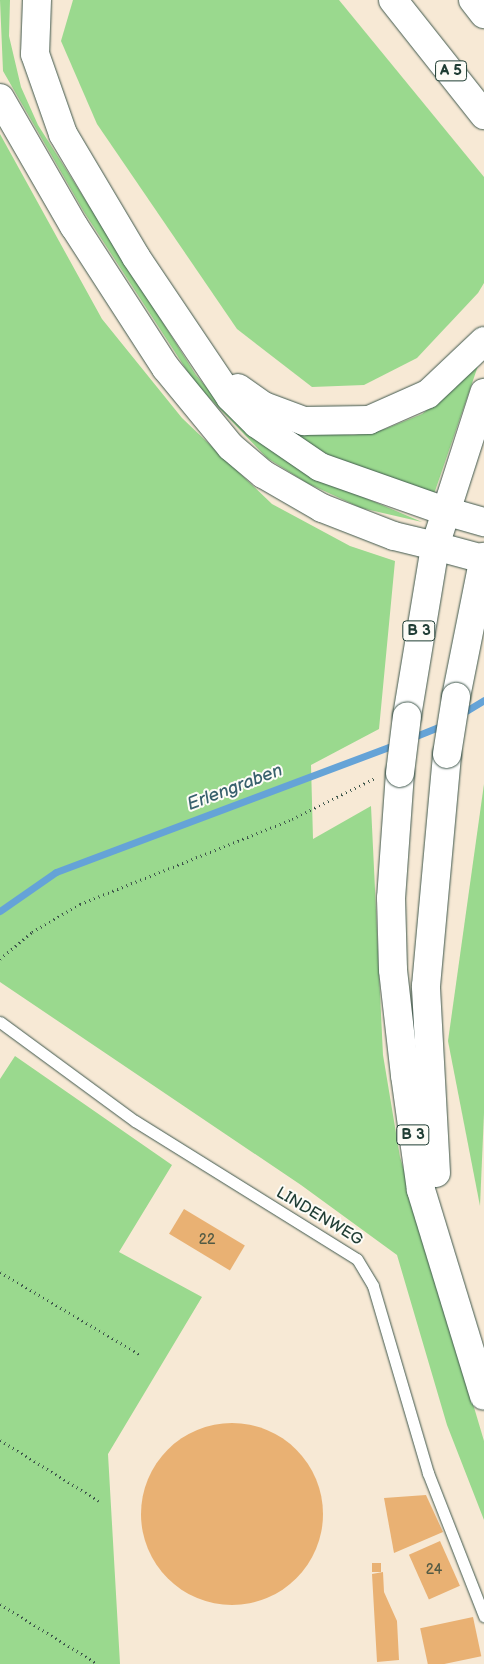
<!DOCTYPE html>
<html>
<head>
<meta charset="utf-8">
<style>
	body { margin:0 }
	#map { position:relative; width:484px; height:1664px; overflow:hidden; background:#f7e9d5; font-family:"Balsamiq Sans",sans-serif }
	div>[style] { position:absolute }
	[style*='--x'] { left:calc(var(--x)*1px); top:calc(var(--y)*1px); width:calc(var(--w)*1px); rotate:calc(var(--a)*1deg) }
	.green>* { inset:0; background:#9ad98e }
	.stream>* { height:7px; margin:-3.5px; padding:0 3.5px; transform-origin:3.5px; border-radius:3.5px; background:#65a3d7 }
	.building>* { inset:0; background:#e9b173; transform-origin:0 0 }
	.round { border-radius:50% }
	.path>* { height:3px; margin-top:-1.5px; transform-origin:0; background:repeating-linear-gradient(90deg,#3f574c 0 1px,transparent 0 5px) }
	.roads { filter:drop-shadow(0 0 1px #3f574c) drop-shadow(0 0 1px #3f574c) }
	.lane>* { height:11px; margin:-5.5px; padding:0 5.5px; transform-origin:5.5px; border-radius:5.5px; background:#fff }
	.primary>* { height:28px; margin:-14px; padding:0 14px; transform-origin:14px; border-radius:14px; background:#fff }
	.highway>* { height:28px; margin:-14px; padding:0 14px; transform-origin:14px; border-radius:14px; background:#fff }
	.bridges { filter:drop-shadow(0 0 1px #3f574c) drop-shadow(0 0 1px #3f574c) }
	.primary-bridge>* { height:28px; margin:-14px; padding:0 14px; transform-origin:14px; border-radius:14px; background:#fff }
	span { translate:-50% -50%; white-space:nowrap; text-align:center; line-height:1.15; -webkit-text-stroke:4px #fdfcf7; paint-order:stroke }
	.number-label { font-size:14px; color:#525a44 }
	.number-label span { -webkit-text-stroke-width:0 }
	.shield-label span { padding:1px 4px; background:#fdfcf7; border:1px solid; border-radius:4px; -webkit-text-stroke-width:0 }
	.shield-label { font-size:15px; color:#1f3d34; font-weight:700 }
	.street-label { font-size:16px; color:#1f3d34 }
	.water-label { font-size:18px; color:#38616d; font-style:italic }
</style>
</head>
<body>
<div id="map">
	<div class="green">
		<i style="clip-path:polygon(0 0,10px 0,9px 36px,21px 87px,38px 125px,196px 375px,224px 408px,302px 471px,422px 522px,361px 508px,307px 483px,267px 458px,195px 383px,84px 212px,3px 71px)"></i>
		<i style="clip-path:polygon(73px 0,339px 0,484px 177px,484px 283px,478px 293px,417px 358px,364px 385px,312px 387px,237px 329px,97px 124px,61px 41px)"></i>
		<i style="clip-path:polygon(0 134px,102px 319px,182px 418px,272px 504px,350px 546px,395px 561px,379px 729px,311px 765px,313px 839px,371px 806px,383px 1055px,400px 1157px,484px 1441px,484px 1520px,447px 1425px,397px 1255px,301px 1185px,0 982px)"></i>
		<i style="clip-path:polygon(480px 360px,433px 497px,348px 467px,283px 428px,353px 435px,385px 429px,422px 414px,453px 390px)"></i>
		<i style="clip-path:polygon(484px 784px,484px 1113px,480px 1206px,448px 1041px)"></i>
		<i style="clip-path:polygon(15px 1056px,172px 1165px,119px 1252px,202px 1297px,108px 1454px,120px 1664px,0 1664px,0 1079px)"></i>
	</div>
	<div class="stream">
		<i style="--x:461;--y:714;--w:27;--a:-31"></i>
		<i style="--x:411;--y:738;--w:37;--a:-22"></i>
		<i style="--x:0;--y:911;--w:68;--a:-34.9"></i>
		<i style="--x:56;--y:872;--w:364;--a:-20.6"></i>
	</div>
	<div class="building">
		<i style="left:184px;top:1209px;width:71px;height:29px;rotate:31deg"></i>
		<i class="round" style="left:141px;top:1423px;width:182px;height:182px"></i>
		<i style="clip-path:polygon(426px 1495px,443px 1532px,394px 1553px,384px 1498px)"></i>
		<i style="left:440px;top:1541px;width:49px;height:34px;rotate:66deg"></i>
		<i style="left:372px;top:1563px;width:9px;height:9px"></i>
		<i style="clip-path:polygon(383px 1572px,384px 1592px,397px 1621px,399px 1660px,377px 1662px,372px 1574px)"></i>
		<i style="left:473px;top:1617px;width:40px;height:54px;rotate:78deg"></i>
	</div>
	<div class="path">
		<i style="--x:0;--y:959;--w:42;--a:-40.2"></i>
		<i style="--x:32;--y:932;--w:56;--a:-30.3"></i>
		<i style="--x:80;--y:904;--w:228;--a:-21.8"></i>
		<i style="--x:292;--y:819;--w:93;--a:-26.3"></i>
		<i style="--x:0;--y:1272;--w:164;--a:30.5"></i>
		<i style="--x:0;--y:1440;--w:116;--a:31.6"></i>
		<i style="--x:0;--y:1604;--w:115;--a:31.5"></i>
	</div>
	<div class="roads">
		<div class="lane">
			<i style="--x:0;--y:1022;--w:167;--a:36.3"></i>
			<i style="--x:135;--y:1121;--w:261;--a:31.9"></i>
			<i style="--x:357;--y:1259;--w:31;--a:59"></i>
			<i style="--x:373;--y:1286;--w:195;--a:73.6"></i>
			<i style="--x:428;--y:1473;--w:154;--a:68.6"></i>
		</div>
		<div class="primary">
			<i style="--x:445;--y:511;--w:41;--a:15.8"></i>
			<i style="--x:435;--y:546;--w:50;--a:15.2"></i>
			<i style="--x:456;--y:697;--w:143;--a:-78.7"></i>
			<i style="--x:407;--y:716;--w:172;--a:-80.6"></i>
			<i style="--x:435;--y:546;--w:161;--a:-72.2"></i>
			<i style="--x:400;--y:773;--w:125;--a:94.1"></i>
			<i style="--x:391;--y:898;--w:72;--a:88.4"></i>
			<i style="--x:393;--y:970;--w:106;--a:83.5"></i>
			<i style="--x:405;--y:1075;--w:116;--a:82.1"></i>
			<i style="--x:421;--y:1190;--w:215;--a:73"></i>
			<i style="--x:436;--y:1173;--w:187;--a:-93.1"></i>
			<i style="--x:426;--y:986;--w:233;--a:-84.8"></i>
		</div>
		<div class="highway">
			<i style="--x:37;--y:0;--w:54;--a:92.1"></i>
			<i style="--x:35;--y:54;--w:85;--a:70.7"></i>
			<i style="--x:63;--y:134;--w:143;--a:59.3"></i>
			<i style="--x:136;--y:257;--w:169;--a:56.1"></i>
			<i style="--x:230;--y:397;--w:38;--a:45"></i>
			<i style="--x:257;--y:424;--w:76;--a:34.3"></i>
			<i style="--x:320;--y:467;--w:133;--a:19.4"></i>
			<i style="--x:393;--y:0;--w:147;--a:51.6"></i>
			<i style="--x:473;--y:0;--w:18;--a:52"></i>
			<i style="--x:0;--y:98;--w:148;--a:60"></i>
			<i style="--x:74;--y:226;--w:169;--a:57.1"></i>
			<i style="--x:166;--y:368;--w:102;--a:50.6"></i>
			<i style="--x:231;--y:447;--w:42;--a:40.2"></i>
			<i style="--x:263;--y:474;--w:68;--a:30"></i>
			<i style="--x:322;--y:508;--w:77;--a:21.3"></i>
			<i style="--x:394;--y:536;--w:42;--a:13.7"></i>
			<i style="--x:238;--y:388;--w:32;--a:35"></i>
			<i style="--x:264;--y:406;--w:43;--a:20.6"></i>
			<i style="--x:304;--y:421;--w:65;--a:-0.9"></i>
			<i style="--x:369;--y:420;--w:64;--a:-23.8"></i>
			<i style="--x:428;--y:394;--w:77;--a:-43.4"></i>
		</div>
	</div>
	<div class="bridges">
		<div class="primary-bridge">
			<i style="--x:447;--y:754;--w:58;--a:-81"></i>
			<i style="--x:400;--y:773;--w:57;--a:-83"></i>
		</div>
	</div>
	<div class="number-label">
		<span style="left:207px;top:1240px">22</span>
		<span style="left:434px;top:1570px">24</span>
	</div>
	<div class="shield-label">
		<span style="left:451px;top:71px">A 5</span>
		<span style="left:419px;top:631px">B 3</span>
		<span style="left:413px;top:1135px">B 3</span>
	</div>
	<div class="street-label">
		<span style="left:319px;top:1217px;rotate:31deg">LINDENWEG</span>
	</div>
	<div class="water-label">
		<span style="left:235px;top:788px;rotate:-21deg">Erlengraben</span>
	</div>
</div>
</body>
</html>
